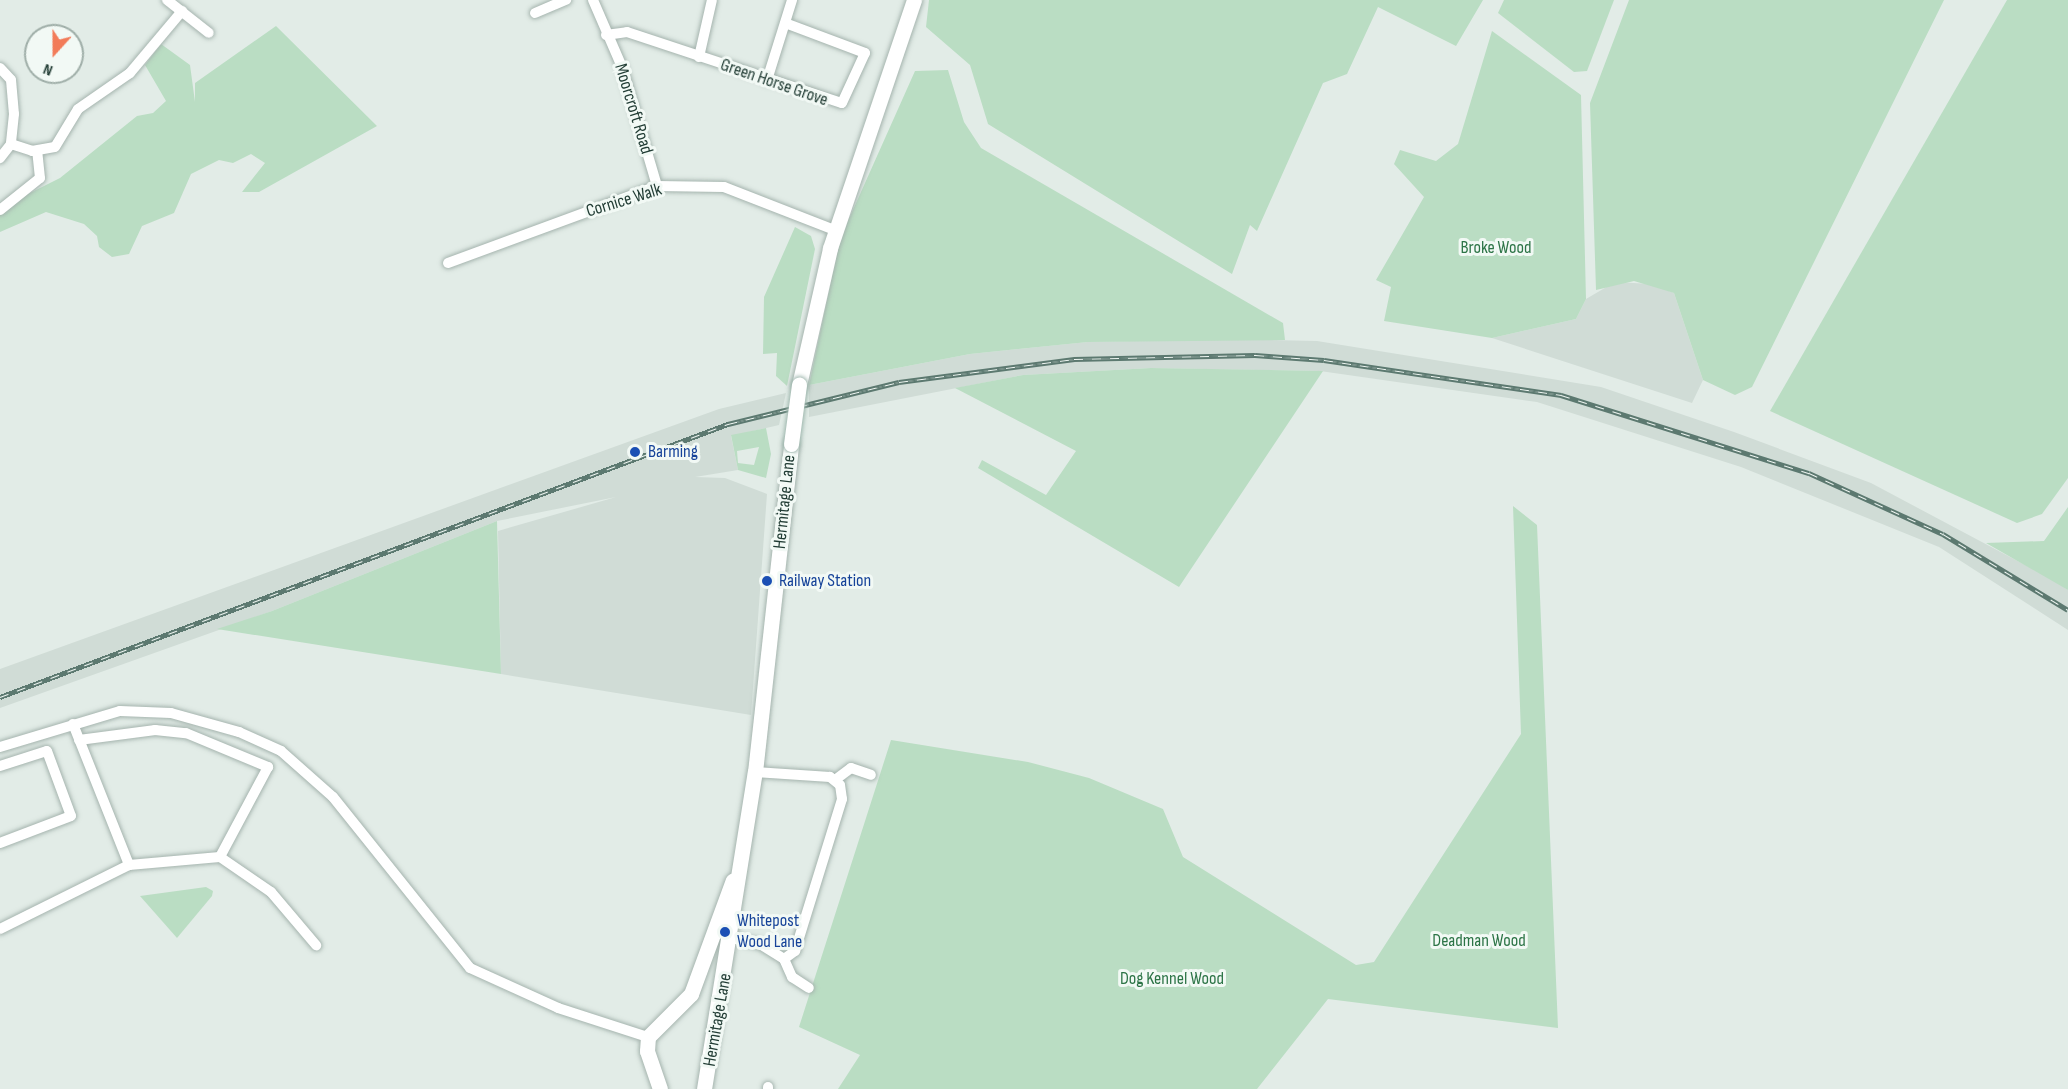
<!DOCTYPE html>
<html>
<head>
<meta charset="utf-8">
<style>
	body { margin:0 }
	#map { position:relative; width:2068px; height:1089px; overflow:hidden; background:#e2ece7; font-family:"Sofia Sans Condensed",sans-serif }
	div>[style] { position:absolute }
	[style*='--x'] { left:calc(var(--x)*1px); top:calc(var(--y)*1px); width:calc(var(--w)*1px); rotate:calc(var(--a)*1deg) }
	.built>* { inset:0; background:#d0dcd6 }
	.green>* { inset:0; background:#baddc3 }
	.roads { filter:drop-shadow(0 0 2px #a5b4ae) drop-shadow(0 0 2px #a5b4ae) }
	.street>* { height:10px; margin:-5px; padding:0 5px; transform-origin:5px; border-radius:5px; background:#fff }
	.secondary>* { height:15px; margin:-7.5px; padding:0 7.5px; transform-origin:7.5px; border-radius:7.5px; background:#fff }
	.rail>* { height:5px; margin-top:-2.5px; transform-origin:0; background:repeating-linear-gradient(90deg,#f2f9f5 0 9px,#5c7970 0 18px); box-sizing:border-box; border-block:2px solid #5c7970 }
	.bridges { filter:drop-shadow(0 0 2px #a0b8af) drop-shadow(0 0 2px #a0b8af) }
	.secondary-bridge>* { height:15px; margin:-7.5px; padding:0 7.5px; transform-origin:7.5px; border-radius:7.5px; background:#fff }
	.dots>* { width:16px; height:16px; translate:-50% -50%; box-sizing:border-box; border:3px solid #f2f9f5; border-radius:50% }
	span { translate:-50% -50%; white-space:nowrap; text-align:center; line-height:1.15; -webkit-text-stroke:6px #f2f9f5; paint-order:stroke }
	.street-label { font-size:18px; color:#223d35 }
	.park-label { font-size:18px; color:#2c7446 }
	.transit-label { font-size:18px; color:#164399 }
	.left { translate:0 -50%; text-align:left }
	.north { position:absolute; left:24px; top:24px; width:60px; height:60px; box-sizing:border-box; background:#f2f9f5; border:2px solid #9faea8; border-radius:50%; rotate:201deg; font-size:16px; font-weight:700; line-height:24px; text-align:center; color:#223d35 }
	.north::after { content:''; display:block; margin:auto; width:21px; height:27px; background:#f27b59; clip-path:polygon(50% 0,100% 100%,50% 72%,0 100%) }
</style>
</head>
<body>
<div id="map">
	<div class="built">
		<i style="clip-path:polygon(1615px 282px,1651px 284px,1674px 293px,1703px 380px,1692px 403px,1492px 338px,1576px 319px,1586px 299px)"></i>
		<i style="clip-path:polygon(1219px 339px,1317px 341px,1601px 387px,1734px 432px,1871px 483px,2055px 581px,2068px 590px,2068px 630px,1939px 547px,1741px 467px,1537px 402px,1320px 371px,1151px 368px,1023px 375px,809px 417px,809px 385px,970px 354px,1088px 342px)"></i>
		<i style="clip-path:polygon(786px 393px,779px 425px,731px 436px,738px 470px,695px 477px,725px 478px,767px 494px,751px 715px,501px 674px,498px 531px,616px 497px,497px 521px,272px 611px,0 708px,0 669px,719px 409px)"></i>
	</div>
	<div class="green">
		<i style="clip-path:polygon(929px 0,1483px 0,1456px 46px,1378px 7px,1347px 74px,1323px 83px,1257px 231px,1250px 225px,1232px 274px,988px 124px,970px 65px,926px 27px)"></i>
		<i style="clip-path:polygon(1504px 0,1614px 0,1587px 71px,1574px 72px,1498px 13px)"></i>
		<i style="clip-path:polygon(1629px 0,1944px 0,1752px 387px,1735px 395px,1703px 380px,1674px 293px,1634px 281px,1596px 290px,1590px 103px)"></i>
		<i style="clip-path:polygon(2007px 0,2068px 0,2068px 478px,2042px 514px,2017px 523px,1770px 411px)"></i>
		<i style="clip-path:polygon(276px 26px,377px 126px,259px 192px,242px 192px,265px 163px,251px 154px,233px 163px,219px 160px,191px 174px,174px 213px,142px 226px,129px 254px,112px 257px,99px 247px,97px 236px,84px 224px,46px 212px,0 232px,0 208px,60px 178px,137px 116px,153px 113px,166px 101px,145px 65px,161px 44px,190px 65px,195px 102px,195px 83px)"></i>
		<i style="clip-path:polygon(1492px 31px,1581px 95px,1586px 299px,1576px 319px,1492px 338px,1384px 321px,1391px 287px,1376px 280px,1424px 197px,1394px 164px,1400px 150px,1436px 161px,1458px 144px)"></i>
		<i style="clip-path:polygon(948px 70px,964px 122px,981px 148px,1283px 323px,1285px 340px,1088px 342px,970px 354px,809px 385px,840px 239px,915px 71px)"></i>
		<i style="clip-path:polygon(795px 227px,811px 236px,815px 249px,787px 386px,776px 376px,777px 353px,763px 354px,764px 297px)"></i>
		<i style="clip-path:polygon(1151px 368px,1323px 371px,1179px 587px,978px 468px,982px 460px,1046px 495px,1076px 451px,955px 388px,1023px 375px)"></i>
		<i style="clip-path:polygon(evenodd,766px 428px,771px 454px,766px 478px,738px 470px,731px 435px,766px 428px,759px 447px,754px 465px,738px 463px,737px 451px,759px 447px)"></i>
		<i style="clip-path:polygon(1513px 506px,1537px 525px,1558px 1028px,1328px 999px,1257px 1089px,838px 1089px,860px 1055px,799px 1027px,891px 740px,1028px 762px,1089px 778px,1163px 809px,1183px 857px,1356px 965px,1374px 962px,1521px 734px)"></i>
		<i style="clip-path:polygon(2068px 507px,2068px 590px,1986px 543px,2044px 541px)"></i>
		<i style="clip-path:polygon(497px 521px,501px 674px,217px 629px,272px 611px)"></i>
		<i style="clip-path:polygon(206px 887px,213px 891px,212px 896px,177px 938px,140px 896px)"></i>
	</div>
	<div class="roads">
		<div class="street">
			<i style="--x:167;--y:0;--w:53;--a:38.2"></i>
			<i style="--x:593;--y:0;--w:73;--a:66.6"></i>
			<i style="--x:622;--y:67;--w:124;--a:73.6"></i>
			<i style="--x:535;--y:13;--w:34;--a:-23"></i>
			<i style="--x:606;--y:35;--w:21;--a:-8"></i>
			<i style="--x:627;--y:32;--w:226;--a:18.3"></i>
			<i style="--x:842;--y:103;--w:55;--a:-65.3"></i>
			<i style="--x:865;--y:53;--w:85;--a:-159.4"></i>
			<i style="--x:699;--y:57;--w:58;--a:-77.2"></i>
			<i style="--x:0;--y:68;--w:16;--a:47"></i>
			<i style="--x:11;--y:80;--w:34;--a:85"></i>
			<i style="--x:14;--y:114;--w:30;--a:96"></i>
			<i style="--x:11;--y:144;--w:18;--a:128"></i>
			<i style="--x:767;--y:80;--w:84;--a:-72.6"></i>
			<i style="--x:11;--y:144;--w:22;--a:18"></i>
			<i style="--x:32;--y:151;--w:23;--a:-10"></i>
			<i style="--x:55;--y:147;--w:44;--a:-58.8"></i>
			<i style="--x:78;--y:109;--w:63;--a:-34.7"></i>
			<i style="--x:130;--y:73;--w:81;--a:-50"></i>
			<i style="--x:0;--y:210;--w:51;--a:-38.7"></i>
			<i style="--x:40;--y:178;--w:27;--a:-96"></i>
			<i style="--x:448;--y:263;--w:223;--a:-20.2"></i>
			<i style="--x:657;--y:186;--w:67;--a:0.9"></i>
			<i style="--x:724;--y:187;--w:121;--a:21.3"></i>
			<i style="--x:73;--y:724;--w:152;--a:68.3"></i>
			<i style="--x:129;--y:865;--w:91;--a:-5"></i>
			<i style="--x:79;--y:740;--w:77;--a:-7.5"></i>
			<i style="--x:155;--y:730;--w:31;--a:6"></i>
			<i style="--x:186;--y:733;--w:89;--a:22.5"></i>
			<i style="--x:268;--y:767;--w:102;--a:118.1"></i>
			<i style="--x:220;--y:857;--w:62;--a:34.5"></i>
			<i style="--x:271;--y:892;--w:70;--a:49.7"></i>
			<i style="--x:0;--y:747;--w:125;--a:-16.7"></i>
			<i style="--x:120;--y:711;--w:51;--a:2.2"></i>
			<i style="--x:171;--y:713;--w:71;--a:15.6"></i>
			<i style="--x:239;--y:732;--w:46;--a:24.3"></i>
			<i style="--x:281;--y:751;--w:69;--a:41.5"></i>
			<i style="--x:333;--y:797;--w:219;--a:51.3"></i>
			<i style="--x:470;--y:968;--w:97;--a:24.4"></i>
			<i style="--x:558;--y:1008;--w:95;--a:17.9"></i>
			<i style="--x:0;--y:766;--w:49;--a:-17.7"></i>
			<i style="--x:47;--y:751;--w:69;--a:69.7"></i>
			<i style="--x:71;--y:816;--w:76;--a:159.2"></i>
			<i style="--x:835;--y:780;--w:20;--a:-37"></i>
			<i style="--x:851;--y:768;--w:21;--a:19"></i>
			<i style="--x:0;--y:929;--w:144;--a:-26.4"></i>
			<i style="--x:732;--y:938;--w:29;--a:12"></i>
			<i style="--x:760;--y:944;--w:28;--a:32"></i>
			<i style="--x:784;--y:959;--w:14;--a:-36"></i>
			<i style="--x:795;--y:951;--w:159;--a:-72.8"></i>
			<i style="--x:842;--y:799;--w:14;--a:-98"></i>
			<i style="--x:840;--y:785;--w:13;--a:-141"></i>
			<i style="--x:830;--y:777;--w:75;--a:-176.2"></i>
			<i style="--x:784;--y:959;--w:20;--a:66"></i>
			<i style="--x:792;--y:977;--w:20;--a:33"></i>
			<i style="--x:768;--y:1089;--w:2;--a:-90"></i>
		</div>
		<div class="secondary">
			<i style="--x:799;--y:385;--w:140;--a:-77.2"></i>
			<i style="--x:830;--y:248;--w:262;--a:-71.3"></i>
			<i style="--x:660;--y:1089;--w:40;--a:-108.9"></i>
			<i style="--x:647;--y:1051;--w:14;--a:-86"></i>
			<i style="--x:648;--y:1037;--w:61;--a:-45"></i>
			<i style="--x:691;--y:994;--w:121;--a:-69.8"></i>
			<i style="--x:704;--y:1089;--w:321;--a:-80.9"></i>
			<i style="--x:755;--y:772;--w:330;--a:-83.7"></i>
		</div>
	</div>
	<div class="rail">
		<i style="--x:0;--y:697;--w:778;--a:-20.56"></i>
		<i style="--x:728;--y:424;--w:176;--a:-13.8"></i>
		<i style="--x:899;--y:382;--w:177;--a:-7.5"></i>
		<i style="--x:1074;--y:359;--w:181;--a:-1.3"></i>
		<i style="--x:1255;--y:355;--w:69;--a:4.1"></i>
		<i style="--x:1324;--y:360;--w:240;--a:8.4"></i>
		<i style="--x:1561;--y:395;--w:260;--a:17.5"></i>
		<i style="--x:1809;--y:473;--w:147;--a:24.5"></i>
		<i style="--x:1943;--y:534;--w:146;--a:31.3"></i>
	</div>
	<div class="bridges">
		<div class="secondary-bridge">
			<i style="--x:791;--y:444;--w:60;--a:-82.3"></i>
		</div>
	</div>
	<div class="dots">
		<i style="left:635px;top:452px;background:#1a4fb4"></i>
		<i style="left:767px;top:581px;background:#1a4fb4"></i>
		<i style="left:725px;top:932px;background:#1a4fb4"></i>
	</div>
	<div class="street-label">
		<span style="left:774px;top:83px;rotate:19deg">Green Horse Grove</span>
		<span style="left:633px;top:109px;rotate:73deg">Moorcroft Road</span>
		<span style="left:624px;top:201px;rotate:-17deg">Cornice Walk</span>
		<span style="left:785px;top:502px;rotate:-84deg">Hermitage Lane</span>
		<span style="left:718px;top:1020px;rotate:-80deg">Hermitage Lane</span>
	</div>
	<div class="park-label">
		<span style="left:1496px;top:248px">Broke Wood</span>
		<span style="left:1479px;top:941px">Deadman Wood</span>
		<span style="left:1172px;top:979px">Dog Kennel Wood</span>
	</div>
	<div class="transit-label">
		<span class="left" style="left:648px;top:452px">Barming</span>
		<span class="left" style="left:779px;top:581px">Railway Station</span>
		<span class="left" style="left:737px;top:932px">Whitepost<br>Wood Lane</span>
	</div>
	<div class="north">N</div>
</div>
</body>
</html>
